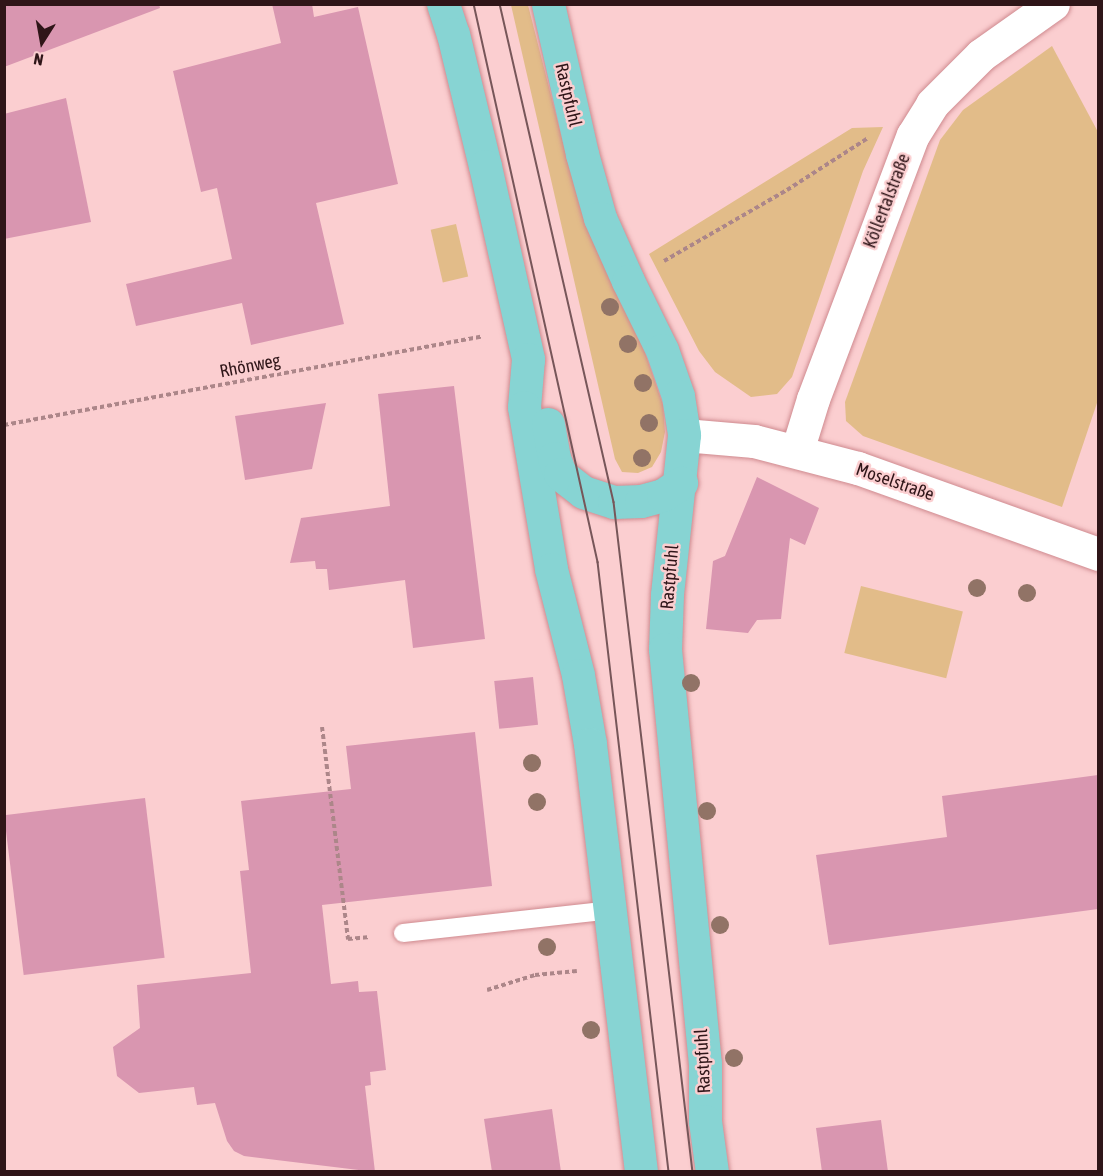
<!DOCTYPE html>
<html>
<head>
<meta charset="utf-8">
<style>
	body { margin:0 }
	#map { position:relative; width:1103px; height:1176px; overflow:hidden; background:#fbced0; font-family:"Asap Condensed",sans-serif }
	div>[style] { position:absolute }
	[style*='--x'] { left:calc(var(--x)*1px); top:calc(var(--y)*1px); width:calc(var(--w)*1px); rotate:calc(var(--a)*1deg) }
	.green>* { inset:0; background:#e2bc89; transform-origin:0 0 }
	.building>* { inset:0; background:#d996b0; transform-origin:0 0 }
	.path>* { height:4px; margin-top:-2px; transform-origin:0; background:repeating-linear-gradient(90deg,#ac8689 0 4.5px,transparent 0 7.5px) }
	.roads { filter:drop-shadow(0 0 2px #cf8a8f) drop-shadow(0 0 2px #cf8a8f) }
	.lane>* { height:18px; margin:-9px; padding:0 9px; transform-origin:9px; border-radius:9px; background:#fff }
	.street>* { height:33px; margin:-16.5px; padding:0 16.5px; transform-origin:16.5px; border-radius:16.5px; background:#fff }
	.primary>* { height:33px; margin:-16.5px; padding:0 16.5px; transform-origin:16.5px; border-radius:16.5px; background:#87d4d3 }
	.tram>* { height:1.5px; margin:-0.75px; padding:0 0.75px; transform-origin:0.75px; border-radius:0.75px; background:#775659 }
	.trees>* { width:18px; height:18px; margin:-9px; border-radius:50%; background:#917366 }
	span { translate:-50% -50%; white-space:nowrap; text-align:center; line-height:1.15; -webkit-text-stroke:5px #fbced0; paint-order:stroke }
	.street-label { font-size:18px; color:#2f1518 }
	.frame { position:absolute; inset:0; border:6px solid #2f1518; pointer-events:none }
	.north { position:absolute; left:12px; top:12px; width:60px; height:60px; -webkit-text-stroke:4px #fbced0; paint-order:stroke; rotate:191deg; font-size:16px; font-weight:700; line-height:24px; text-align:center; color:#2f1518 }
	.north::after { content:''; display:block; margin:auto; width:21px; height:27px; background:#2f1518; clip-path:polygon(50% 0,100% 100%,50% 72%,0 100%) }
</style>
</head>
<body>
<div id="map">
	<div class="green">
		<i style="clip-path:polygon(511px 5px,528px 5px,567px 158px,640px 338px,663px 405px,665px 432px,661px 452px,652px 467px,638px 473px,622px 472px,615px 459px)"></i>
		<i style="clip-path:polygon(1052px 46px,1098px 132px,1098px 400px,1062px 507px,863px 436px,846px 421px,845px 402px,940px 140px,963px 110px)"></i>
		<i style="clip-path:polygon(883px 127px,863px 171px,792px 377px,777px 394px,751px 397px,715px 372px,699px 351px,649px 254px,852px 128px)"></i>
		<i style="left:456px;top:224px;width:54px;height:26px;rotate:77deg"></i>
		<i style="left:861px;top:586px;width:105px;height:69px;rotate:14deg"></i>
	</div>
	<div class="building">
		<i style="clip-path:polygon(4px 4px,159px 4px,160px 8px,4px 67px)"></i>
		<i style="clip-path:polygon(272px 4px,312px 4px,314px 17px,358px 7px,372px 69px,398px 184px,316px 203px,344px 324px,251px 345px,242px 303px,136px 326px,126px 284px,232px 259px,217px 188px,201px 192px,173px 71px,281px 43px)"></i>
		<i style="clip-path:polygon(66px 98px,91px 222px,4px 239px,4px 114px)"></i>
		<i style="clip-path:polygon(454px 386px,485px 639px,413px 648px,405px 580px,329px 590px,327px 569px,316px 569px,315px 561px,290px 563px,301px 518px,390px 506px,378px 394px)"></i>
		<i style="clip-path:polygon(326px 403px,312px 469px,245px 480px,235px 416px)"></i>
		<i style="clip-path:polygon(757px 477px,819px 508px,805px 545px,790px 538px,781px 619px,757px 620px,748px 633px,706px 629px,713px 561px,725px 556px)"></i>
		<i style="left:533px;top:677px;width:48px;height:39px;rotate:84deg"></i>
		<i style="clip-path:polygon(475px 732px,492px 886px,322px 905px,331px 984px,358px 981px,359px 992px,377px 991px,386px 1070px,370px 1072px,371px 1085px,365px 1086px,375px 1172px,244px 1156px,234px 1151px,227px 1141px,215px 1103px,197px 1105px,194px 1087px,139px 1093px,117px 1076px,113px 1047px,140px 1028px,137px 985px,251px 973px,240px 871px,249px 870px,241px 801px,351px 789px,346px 746px)"></i>
		<i style="clip-path:polygon(1098px 775px,1098px 909px,829px 945px,816px 855px,947px 837px,942px 796px)"></i>
		<i style="left:145px;top:798px;width:161px;height:142px;rotate:83deg"></i>
		<i style="clip-path:polygon(552px 1109px,561px 1172px,492px 1172px,484px 1119px)"></i>
		<i style="clip-path:polygon(881px 1120px,888px 1172px,822px 1172px,816px 1128px)"></i>
	</div>
	<div class="path">
		<i style="--x:664;--y:261;--w:142;--a:-30"></i>
		<i style="--x:787;--y:190;--w:96;--a:-32.7"></i>
		<i style="--x:4;--y:425;--w:486;--a:-10.5"></i>
		<i style="--x:322;--y:727;--w:214;--a:83"></i>
		<i style="--x:348;--y:939;--w:22;--a:-5"></i>
		<i style="--x:487;--y:990;--w:50;--a:-17.4"></i>
		<i style="--x:535;--y:975;--w:42;--a:-5.4"></i>
	</div>
	<div class="roads">
		<div class="lane">
			<i style="--x:403;--y:933;--w:208;--a:-6.3"></i>
		</div>
		<div class="street">
			<i style="--x:684;--y:435;--w:70;--a:4.9"></i>
			<i style="--x:754;--y:441;--w:107;--a:14.6"></i>
			<i style="--x:858;--y:468;--w:255;--a:19.7"></i>
			<i style="--x:797;--y:451;--w:54;--a:-72.9"></i>
			<i style="--x:813;--y:399;--w:282;--a:-69.3"></i>
			<i style="--x:913;--y:135;--w:36;--a:-58"></i>
			<i style="--x:932;--y:104;--w:69;--a:-45"></i>
			<i style="--x:981;--y:55;--w:88;--a:-35.3"></i>
		</div>
		<div class="primary">
			<i style="--x:443;--y:4;--w:32;--a:72"></i>
			<i style="--x:453;--y:34;--w:136;--a:76.4"></i>
			<i style="--x:485;--y:166;--w:198;--a:77.4"></i>
			<i style="--x:528;--y:359;--w:48;--a:94.8"></i>
			<i style="--x:524;--y:407;--w:164;--a:80.5"></i>
			<i style="--x:551;--y:569;--w:109;--a:75.7"></i>
			<i style="--x:578;--y:675;--w:70;--a:80.1"></i>
			<i style="--x:590;--y:744;--w:431;--a:83.2"></i>
			<i style="--x:548;--y:4;--w:154;--a:77.2"></i>
			<i style="--x:582;--y:154;--w:66;--a:74.3"></i>
			<i style="--x:600;--y:218;--w:69;--a:66"></i>
			<i style="--x:628;--y:281;--w:77;--a:63.8"></i>
			<i style="--x:662;--y:350;--w:49;--a:70.8"></i>
			<i style="--x:678;--y:396;--w:39;--a:81"></i>
			<i style="--x:684;--y:435;--w:161;--a:96.1"></i>
			<i style="--x:667;--y:595;--w:54;--a:92.1"></i>
			<i style="--x:665;--y:649;--w:416;--a:84.5"></i>
			<i style="--x:705;--y:1063;--w:58;--a:90"></i>
			<i style="--x:705;--y:1121;--w:51;--a:82.2"></i>
			<i style="--x:548;--y:424;--w:35;--a:80"></i>
			<i style="--x:554;--y:458;--w:17;--a:69"></i>
			<i style="--x:560;--y:474;--w:29;--a:38"></i>
			<i style="--x:583;--y:492;--w:33;--a:18"></i>
			<i style="--x:614;--y:502;--w:27;--a:-2"></i>
			<i style="--x:641;--y:501;--w:23;--a:-15"></i>
			<i style="--x:663;--y:495;--w:22;--a:-34"></i>
		</div>
	</div>
	<div class="tram">
		<i style="--x:474;--y:4;--w:572;--a:77.47"></i>
		<i style="--x:598;--y:562;--w:614;--a:83.36"></i>
		<i style="--x:500;--y:4;--w:511;--a:77.11"></i>
		<i style="--x:614;--y:502;--w:675;--a:83.28"></i>
	</div>
	<div class="trees">
		<i style="left:610px;top:307px"></i>
		<i style="left:628px;top:344px"></i>
		<i style="left:643px;top:383px"></i>
		<i style="left:649px;top:423px"></i>
		<i style="left:642px;top:458px"></i>
		<i style="left:977px;top:588px"></i>
		<i style="left:1027px;top:593px"></i>
		<i style="left:691px;top:683px"></i>
		<i style="left:532px;top:763px"></i>
		<i style="left:537px;top:802px"></i>
		<i style="left:707px;top:811px"></i>
		<i style="left:720px;top:925px"></i>
		<i style="left:547px;top:947px"></i>
		<i style="left:591px;top:1030px"></i>
		<i style="left:734px;top:1058px"></i>
	</div>
	<div class="street-label">
		<span style="left:568px;top:95px;rotate:77deg">Rastpfuhl</span>
		<span style="left:887px;top:201px;rotate:-69deg">Köllertalstraße</span>
		<span style="left:250px;top:366px;rotate:-11deg">Rhönweg</span>
		<span style="left:895px;top:482px;rotate:19deg">Moselstraße</span>
		<span style="left:670px;top:577px;rotate:-85deg">Rastpfuhl</span>
		<span style="left:703px;top:1061px;rotate:-93deg">Rastpfuhl</span>
	</div>
	<div class="frame"></div>
	<div class="north">N</div>
</div>
</body>
</html>
